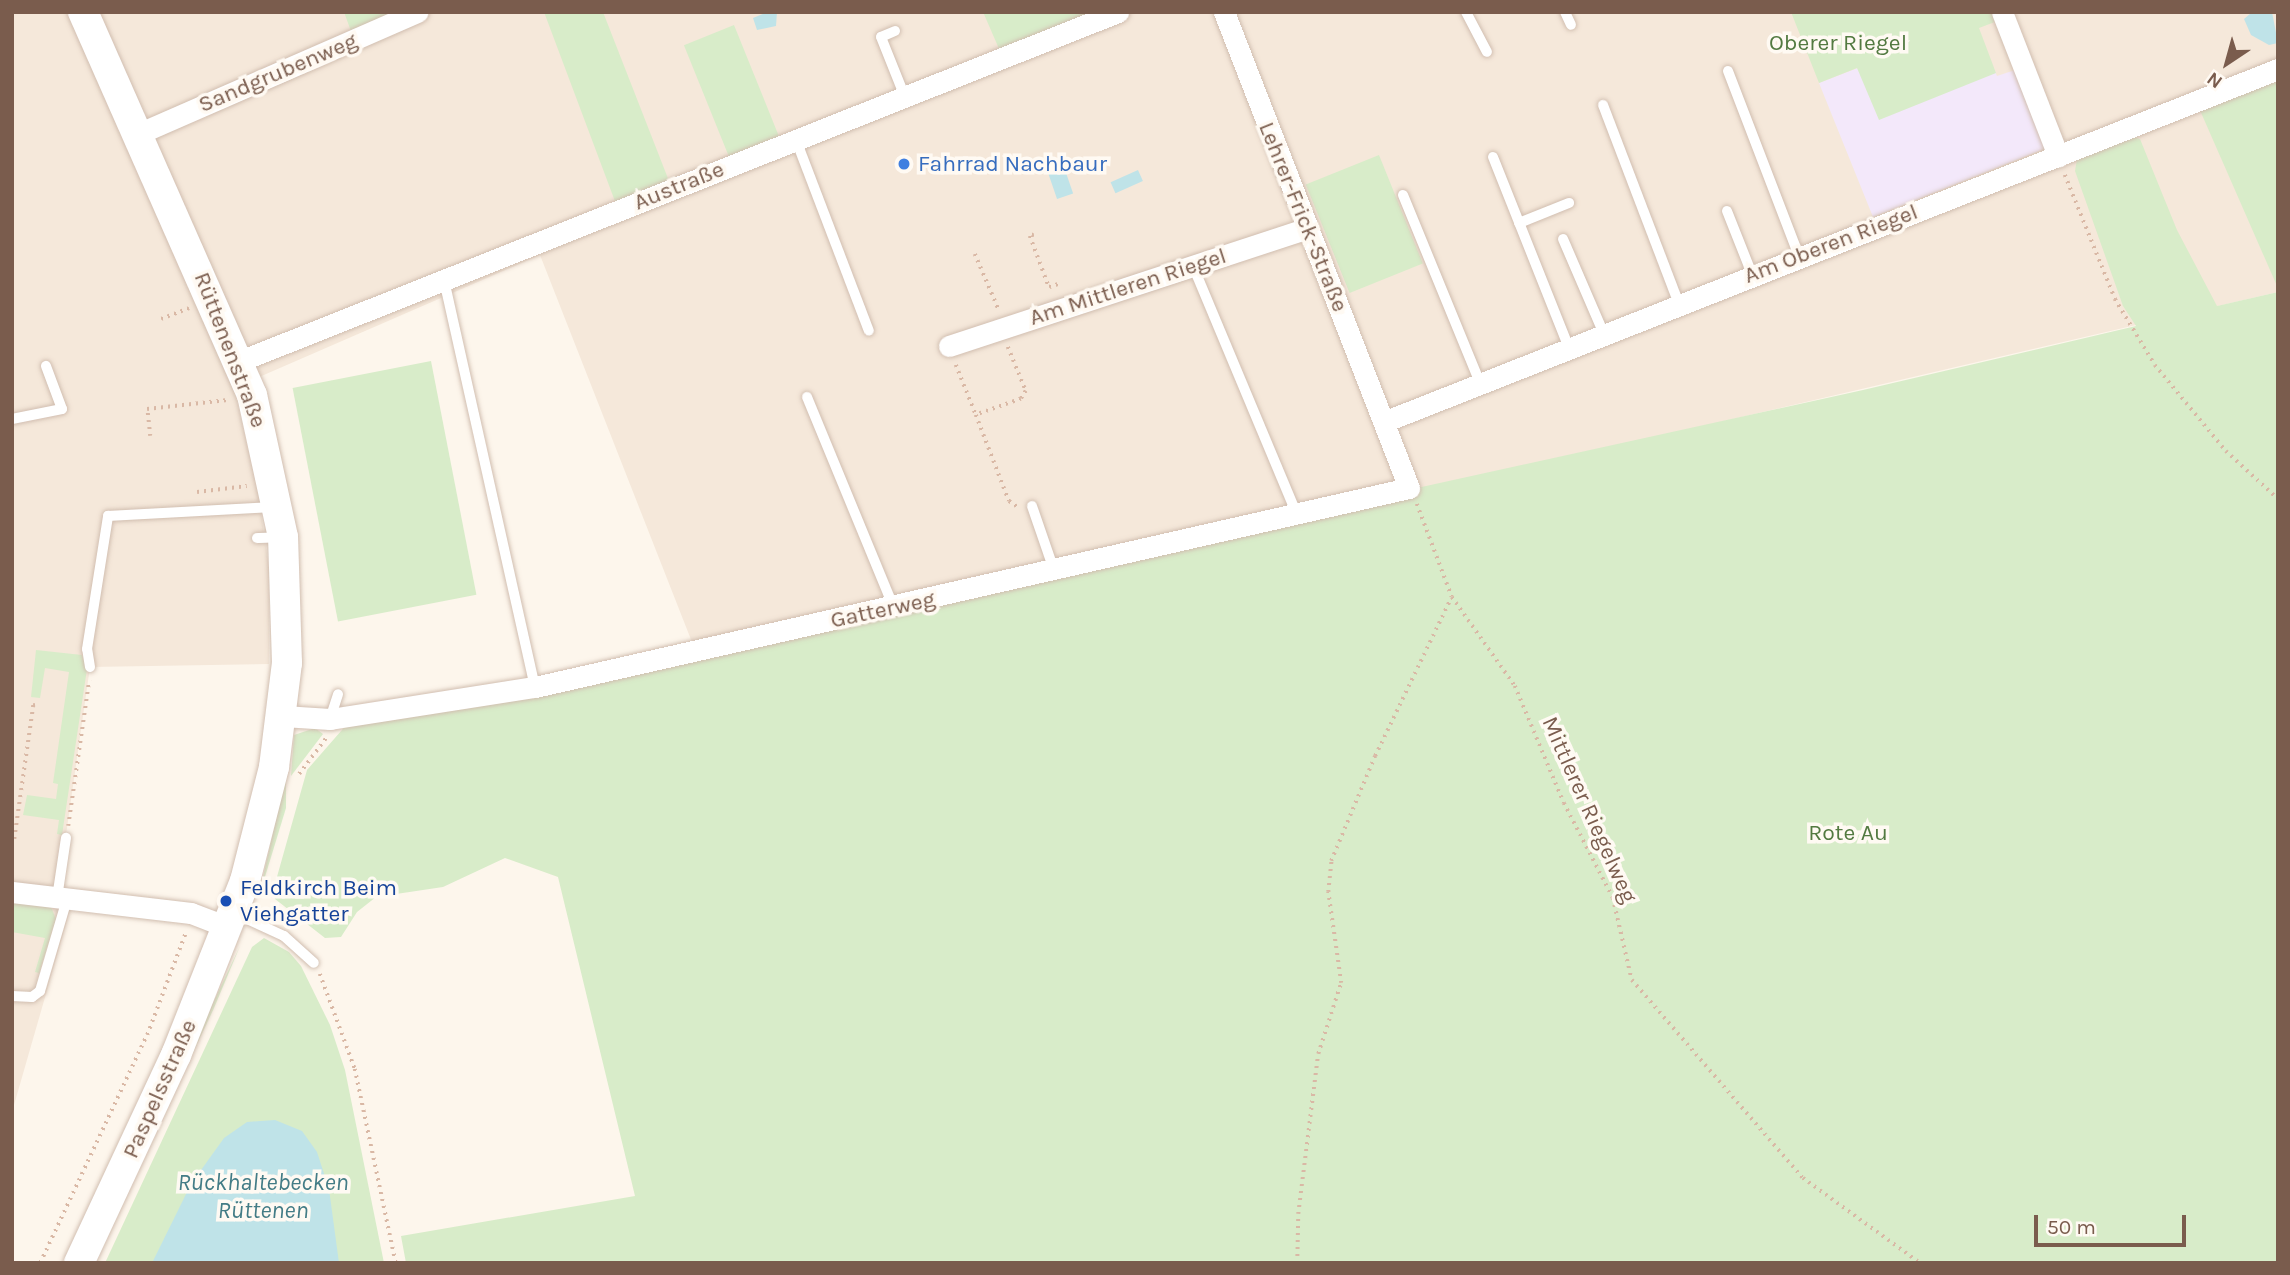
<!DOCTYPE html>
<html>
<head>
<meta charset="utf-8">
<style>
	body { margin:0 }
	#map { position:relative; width:2290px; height:1275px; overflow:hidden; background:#fdf6ec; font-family:Karla,sans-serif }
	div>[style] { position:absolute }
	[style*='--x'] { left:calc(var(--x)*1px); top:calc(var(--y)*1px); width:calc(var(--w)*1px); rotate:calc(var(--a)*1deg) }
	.residential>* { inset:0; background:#f5e8da }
	.education>* { inset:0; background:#f3e8fa }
	.green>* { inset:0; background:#d8ecc9; transform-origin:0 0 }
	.water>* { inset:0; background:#bfe3e8; transform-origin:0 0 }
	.path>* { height:3.5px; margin-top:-1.75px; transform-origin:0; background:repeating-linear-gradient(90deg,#d9b8a5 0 2px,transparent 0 7px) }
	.roads { filter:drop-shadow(0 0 2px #d1beb0) drop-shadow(0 0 2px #d1beb0) }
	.service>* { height:10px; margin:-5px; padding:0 5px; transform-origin:5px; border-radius:5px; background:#fff }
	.minor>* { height:21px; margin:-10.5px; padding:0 10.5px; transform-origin:10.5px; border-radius:10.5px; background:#fff }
	.secondary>* { height:30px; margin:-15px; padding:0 15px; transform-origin:15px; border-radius:15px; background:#fff }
	.dots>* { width:19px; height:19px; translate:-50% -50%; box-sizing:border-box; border:4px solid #fffaf3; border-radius:50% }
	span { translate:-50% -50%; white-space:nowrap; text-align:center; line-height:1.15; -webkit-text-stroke:7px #fffaf3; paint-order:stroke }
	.park-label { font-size:23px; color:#537a41 }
	.street-label { font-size:23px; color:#7a5c4d }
	.shop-label { font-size:23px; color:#366cbe }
	.left { translate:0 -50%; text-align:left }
	.transit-label { font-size:23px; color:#164399 }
	.water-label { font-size:24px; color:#437c86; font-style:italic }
	.frame { position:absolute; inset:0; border:14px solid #7a5c4d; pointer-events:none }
	.north { position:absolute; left:2192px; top:28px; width:70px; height:70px; -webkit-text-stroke:5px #fffaf3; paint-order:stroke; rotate:216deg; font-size:19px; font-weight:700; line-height:28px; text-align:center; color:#7a5c4d }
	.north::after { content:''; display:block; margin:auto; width:24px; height:32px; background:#7a5c4d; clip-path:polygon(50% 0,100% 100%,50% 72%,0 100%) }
	.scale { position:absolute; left:2034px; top:1215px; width:152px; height:32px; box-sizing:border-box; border:4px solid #7a5c4d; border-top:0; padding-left:9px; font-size:21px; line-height:24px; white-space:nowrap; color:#7a5c4d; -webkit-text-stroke:5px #fffaf3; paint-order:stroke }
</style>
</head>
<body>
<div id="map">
	<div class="residential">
		<i style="clip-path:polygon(12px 12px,2278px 12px,2278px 292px,699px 660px,540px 255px,234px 388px,258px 492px,269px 568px,269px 664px,90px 667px,57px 898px,73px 900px,12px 1112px)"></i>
	</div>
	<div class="education">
		<i style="clip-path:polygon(1974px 23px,1997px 76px,2018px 69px,2047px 140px,2044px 149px,1873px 217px,1819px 83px)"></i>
	</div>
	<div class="green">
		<i style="clip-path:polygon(344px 12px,400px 12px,352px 34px)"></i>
		<i style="clip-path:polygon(544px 12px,603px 12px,669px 181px,616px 204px)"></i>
		<i style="clip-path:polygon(983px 12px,1095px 12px,1000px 51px)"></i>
		<i style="clip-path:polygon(1791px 12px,1996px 12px,2000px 20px,1979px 28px,1996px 73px,1879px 120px,1857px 68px,1819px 83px)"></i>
		<i style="left:734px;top:25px;width:121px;height:54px;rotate:68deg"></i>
		<i style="clip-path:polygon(2278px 75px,2278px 286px,2277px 286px,2199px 108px)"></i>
		<i style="clip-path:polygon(2130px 136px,2140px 139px,2177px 230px,2217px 306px,2278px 292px,2278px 1263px,406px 1263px,401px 1236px,635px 1196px,558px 877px,505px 858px,443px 887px,376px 897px,357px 912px,341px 937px,325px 938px,275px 899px,273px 891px,307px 770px,348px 723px,1863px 390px,2136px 326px,2123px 306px,2075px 171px,2077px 159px)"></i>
		<i style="left:1379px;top:155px;width:117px;height:79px;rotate:68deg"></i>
		<i style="left:431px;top:361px;width:238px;height:141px;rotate:79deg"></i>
		<i style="clip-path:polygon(36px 650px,82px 655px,87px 669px,62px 835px,57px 834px,59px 820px,23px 815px,27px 795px,56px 799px,58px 784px,53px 783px,69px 672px,45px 668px,40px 698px,31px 697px)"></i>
		<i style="clip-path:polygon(315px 728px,323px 734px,291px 776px,294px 735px)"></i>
		<i style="clip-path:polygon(286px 776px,286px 808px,264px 880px,263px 877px)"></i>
		<i style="clip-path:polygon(12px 902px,51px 907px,56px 919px,39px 973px,35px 972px,45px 938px,12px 932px)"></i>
		<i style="clip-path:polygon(264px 938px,289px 952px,301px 966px,330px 1025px,345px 1070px,384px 1263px,105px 1263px,252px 947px)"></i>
		<i style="clip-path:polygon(240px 946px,214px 1008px,95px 1263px,186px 1060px)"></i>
	</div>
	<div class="water">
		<i style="clip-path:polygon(768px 12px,777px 12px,776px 26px,757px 30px,753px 18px)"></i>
		<i style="clip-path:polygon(2272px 12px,2278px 43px,2269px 45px,2251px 35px,2244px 19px,2251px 13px)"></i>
		<i style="left:1064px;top:167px;width:28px;height:17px;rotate:71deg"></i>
		<i style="left:1138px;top:170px;width:12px;height:30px;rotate:66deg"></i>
		<i style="clip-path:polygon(275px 1120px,302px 1131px,317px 1152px,329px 1189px,339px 1263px,152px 1263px,191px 1184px,224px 1138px,247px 1122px)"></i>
	</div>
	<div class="path">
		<i style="--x:2065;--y:175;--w:134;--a:68"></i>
		<i style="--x:2115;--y:299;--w:77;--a:58.8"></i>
		<i style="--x:2155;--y:365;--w:112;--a:50.5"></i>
		<i style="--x:2226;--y:451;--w:71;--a:42.7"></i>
		<i style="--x:1034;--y:235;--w:4;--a:166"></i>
		<i style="--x:1030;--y:236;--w:54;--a:69.6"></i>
		<i style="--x:1049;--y:287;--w:13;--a:-18"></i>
		<i style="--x:975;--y:254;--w:59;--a:66.9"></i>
		<i style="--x:161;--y:319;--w:30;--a:-21"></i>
		<i style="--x:1008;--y:347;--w:48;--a:67.8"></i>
		<i style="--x:1026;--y:391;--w:9;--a:122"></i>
		<i style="--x:1021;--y:399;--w:48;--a:160.4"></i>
		<i style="--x:976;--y:415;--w:92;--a:69"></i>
		<i style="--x:1009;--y:501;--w:12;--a:35"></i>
		<i style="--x:956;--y:365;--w:54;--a:68.2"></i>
		<i style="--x:150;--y:436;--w:27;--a:-96"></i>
		<i style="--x:147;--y:409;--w:81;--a:-6.4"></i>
		<i style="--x:197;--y:492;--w:50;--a:-6.8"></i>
		<i style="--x:1417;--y:504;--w:99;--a:69.4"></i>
		<i style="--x:1452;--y:597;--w:109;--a:54.7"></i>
		<i style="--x:1515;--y:686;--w:127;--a:67.3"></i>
		<i style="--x:1564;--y:803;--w:107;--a:62.7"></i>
		<i style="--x:1613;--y:898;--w:84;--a:77"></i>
		<i style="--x:1632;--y:980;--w:262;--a:49.2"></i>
		<i style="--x:1803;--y:1178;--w:145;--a:36"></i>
		<i style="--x:299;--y:774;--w:45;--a:-53.1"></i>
		<i style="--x:68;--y:826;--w:147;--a:-81.8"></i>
		<i style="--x:14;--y:839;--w:135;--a:-81.9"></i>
		<i style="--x:33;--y:705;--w:6;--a:9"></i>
		<i style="--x:320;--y:974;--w:101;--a:69.8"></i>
		<i style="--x:355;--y:1069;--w:198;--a:78.1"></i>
		<i style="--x:40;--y:1263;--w:252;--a:-64.9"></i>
		<i style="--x:147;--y:1035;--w:110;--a:-69.3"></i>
		<i style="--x:1297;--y:1263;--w:49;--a:-88.8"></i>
		<i style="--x:1298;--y:1214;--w:161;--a:-82.9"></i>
		<i style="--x:1318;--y:1054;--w:75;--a:-72.1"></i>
		<i style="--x:1341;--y:983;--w:92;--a:-98.1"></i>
		<i style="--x:1328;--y:892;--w:31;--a:-84"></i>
		<i style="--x:1331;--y:861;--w:114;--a:-67.3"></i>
		<i style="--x:1375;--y:756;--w:175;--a:-64.3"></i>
	</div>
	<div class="roads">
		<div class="service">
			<i style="--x:1466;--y:12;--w:45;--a:62.3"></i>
			<i style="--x:1565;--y:12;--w:14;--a:65"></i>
			<i style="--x:895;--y:31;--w:15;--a:157"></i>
			<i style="--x:881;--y:37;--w:65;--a:68.2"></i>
			<i style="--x:1728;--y:71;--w:198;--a:69"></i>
			<i style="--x:1603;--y:105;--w:213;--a:69.1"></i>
			<i style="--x:796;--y:140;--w:204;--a:69.1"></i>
			<i style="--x:1493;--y:157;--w:206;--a:68.3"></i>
			<i style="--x:1403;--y:195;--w:203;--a:67.7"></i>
			<i style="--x:1727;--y:211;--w:68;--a:68.4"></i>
			<i style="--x:1519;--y:223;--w:54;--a:-21.8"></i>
			<i style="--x:1563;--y:239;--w:103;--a:66.7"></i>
			<i style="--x:1193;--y:266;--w:270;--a:67.3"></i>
			<i style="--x:444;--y:280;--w:417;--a:77.4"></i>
			<i style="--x:807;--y:397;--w:228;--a:67.6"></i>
			<i style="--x:12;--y:419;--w:51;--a:-11.3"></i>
			<i style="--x:62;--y:409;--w:46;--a:-110.4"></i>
			<i style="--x:1032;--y:506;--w:68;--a:71"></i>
			<i style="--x:257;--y:538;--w:25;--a:-2"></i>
			<i style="--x:90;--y:667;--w:18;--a:-99"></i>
			<i style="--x:87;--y:649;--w:135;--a:-81"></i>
			<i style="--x:108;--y:516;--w:165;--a:-3.1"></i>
			<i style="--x:330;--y:719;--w:26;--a:-72"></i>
			<i style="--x:57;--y:898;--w:61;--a:-81.5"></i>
			<i style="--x:234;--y:913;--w:55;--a:24.7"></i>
			<i style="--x:284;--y:936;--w:40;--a:42"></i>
			<i style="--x:12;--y:996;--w:20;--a:3"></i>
			<i style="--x:32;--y:997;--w:10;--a:-37"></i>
			<i style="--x:40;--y:991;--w:96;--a:-73.6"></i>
		</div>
		<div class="minor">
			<i style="--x:2002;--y:12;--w:155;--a:68.7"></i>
			<i style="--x:138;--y:134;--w:305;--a:-23.6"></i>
			<i style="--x:949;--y:346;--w:377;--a:-18.2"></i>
			<i style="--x:240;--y:361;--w:945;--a:-21.68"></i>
			<i style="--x:1386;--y:421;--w:959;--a:-21.54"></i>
			<i style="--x:283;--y:716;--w:47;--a:3.7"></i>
			<i style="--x:330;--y:719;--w:207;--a:-8.9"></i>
			<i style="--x:535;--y:687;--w:896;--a:-12.83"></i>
			<i style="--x:1409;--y:488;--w:511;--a:-111.24"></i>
			<i style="--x:12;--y:892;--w:180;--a:6.7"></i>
			<i style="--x:191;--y:913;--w:40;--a:21"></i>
		</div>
		<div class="secondary">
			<i style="--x:79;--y:1263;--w:230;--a:-65"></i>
			<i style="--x:176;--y:1055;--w:187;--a:-68.4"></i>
			<i style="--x:245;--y:881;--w:118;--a:-75.7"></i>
			<i style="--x:274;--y:767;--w:105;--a:-82.9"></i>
			<i style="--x:287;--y:663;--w:126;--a:-91.8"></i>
			<i style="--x:283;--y:537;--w:145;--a:-102.3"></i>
			<i style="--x:252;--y:395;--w:419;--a:-113.8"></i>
		</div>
	</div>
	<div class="dots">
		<i style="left:904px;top:164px;background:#3f7fe0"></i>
		<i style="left:226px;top:901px;background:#1a4fb4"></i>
	</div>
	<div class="park-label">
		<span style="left:1838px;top:43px">Oberer Riegel</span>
		<span style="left:1848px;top:833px">Rote Au</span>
	</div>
	<div class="street-label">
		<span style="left:278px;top:73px;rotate:-23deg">Sandgrubenweg</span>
		<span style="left:679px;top:186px;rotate:-22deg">Austraße</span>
		<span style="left:1303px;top:217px;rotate:68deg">Lehrer-Frick-Straße</span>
		<span style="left:1831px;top:244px;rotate:-21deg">Am Oberen Riegel</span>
		<span style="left:1128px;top:287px;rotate:-18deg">Am Mittleren Riegel</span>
		<span style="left:230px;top:350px;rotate:69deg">Rüttenenstraße</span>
		<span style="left:883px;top:610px;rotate:-12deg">Gatterweg</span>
		<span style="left:1589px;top:810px;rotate:66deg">Mittlerer Riegelweg</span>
		<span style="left:160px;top:1089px;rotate:-66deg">Paspelsstraße</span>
	</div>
	<div class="shop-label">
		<span class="left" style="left:918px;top:164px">Fahrrad Nachbaur</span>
	</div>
	<div class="transit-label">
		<span class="left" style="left:240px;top:901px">Feldkirch Beim<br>Viehgatter</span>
	</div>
	<div class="water-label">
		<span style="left:263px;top:1197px">Rückhaltebecken<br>Rüttenen</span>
	</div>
	<div class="frame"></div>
	<div class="north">N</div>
	<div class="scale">50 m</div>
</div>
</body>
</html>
